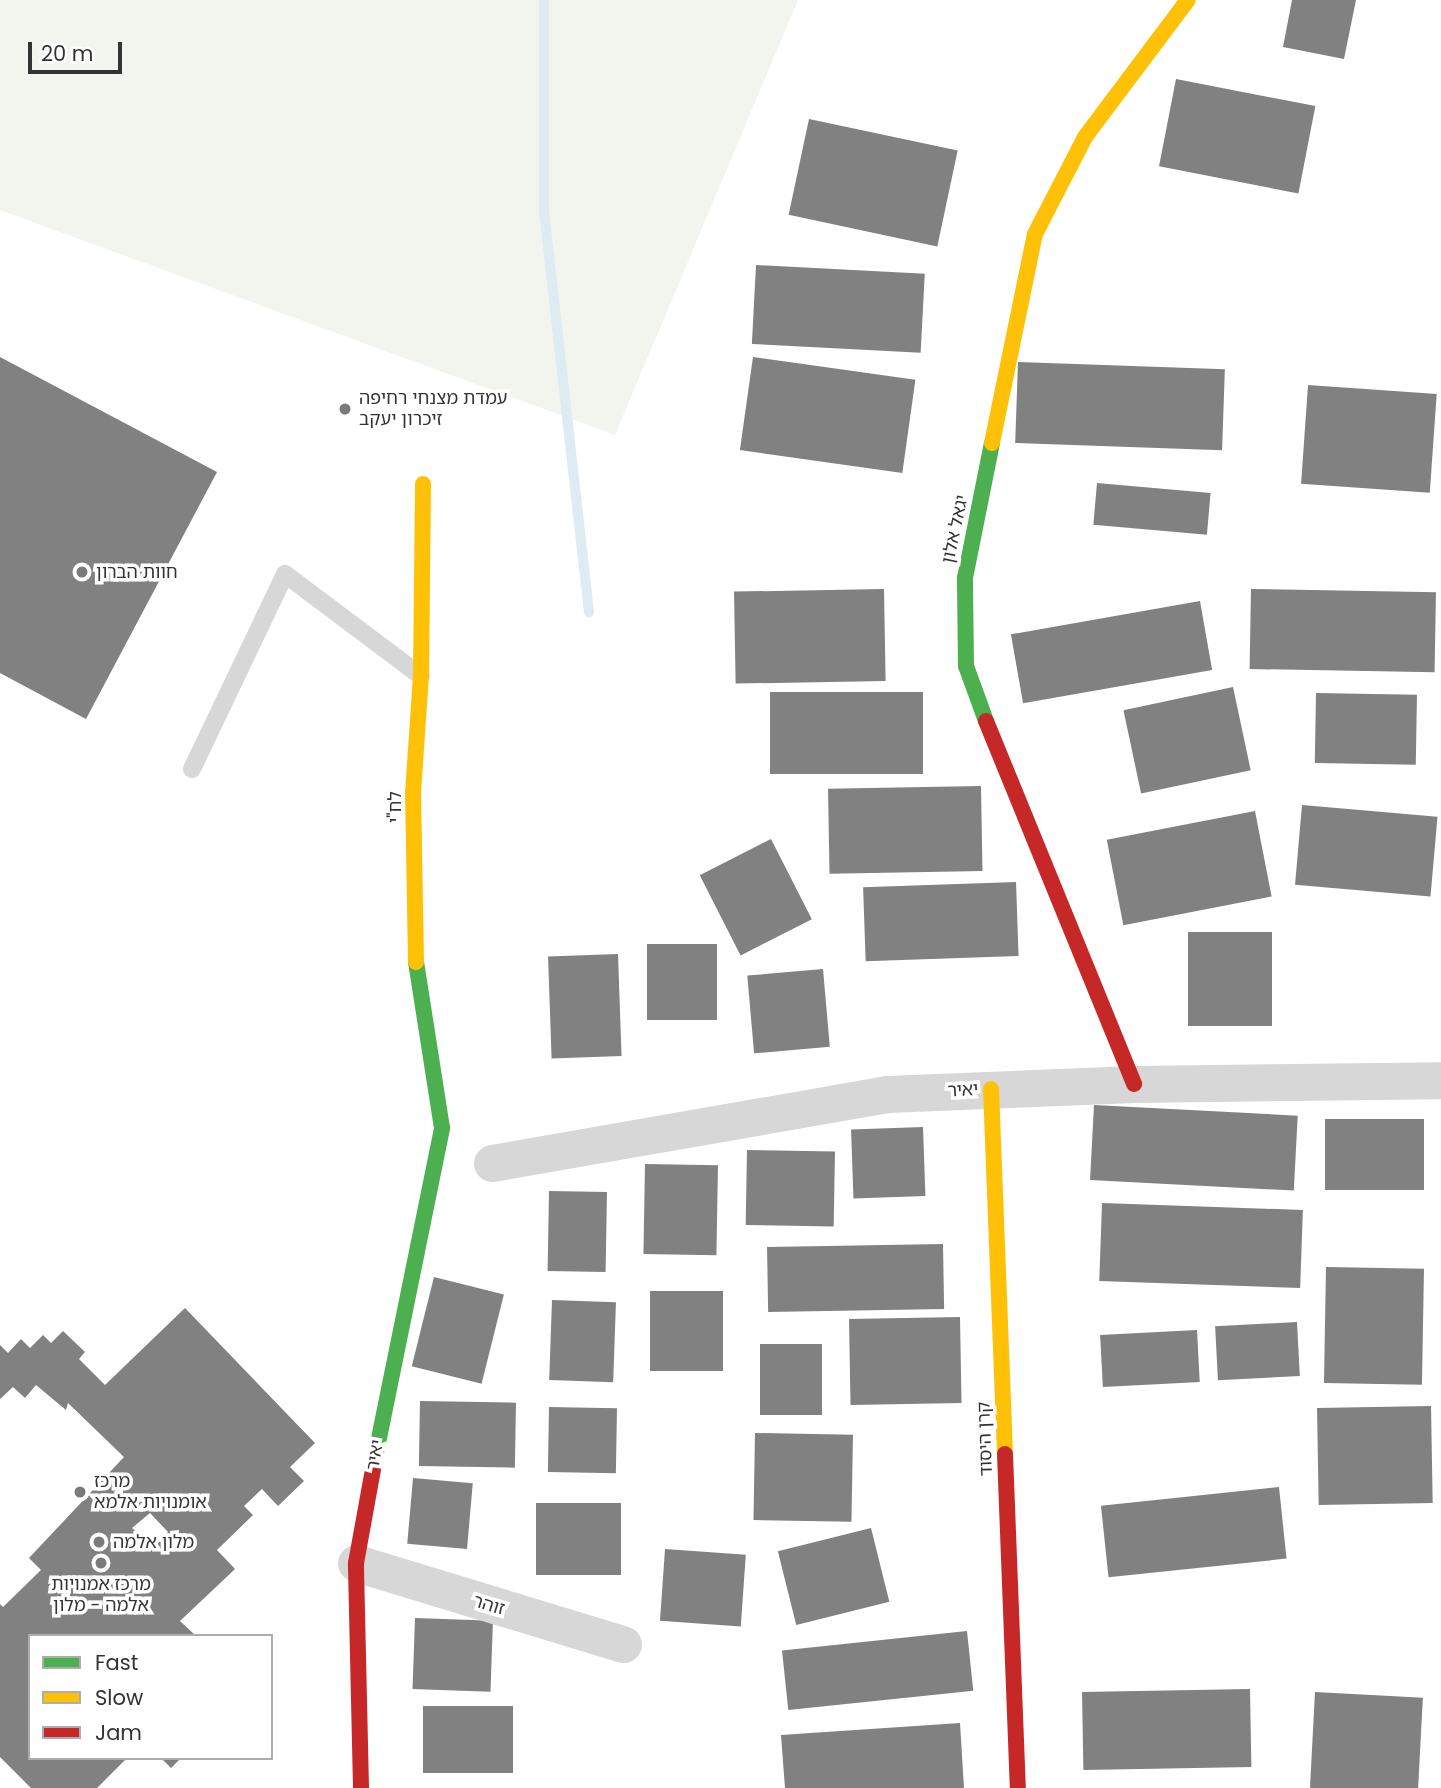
<!DOCTYPE html>
<html>
<head>
<meta charset="utf-8">
<style>
	body { margin:0 }
	#map { position:relative; width:1441px; height:1788px; overflow:hidden; background:#fff; font-family:Poppins,"Noto Sans Hebrew",sans-serif }
	div>[style] { position:absolute }
	[style*='--x'] { left:calc(var(--x)*1px); top:calc(var(--y)*1px); width:calc(var(--w)*1px); rotate:calc(var(--a)*1deg) }
	.green>* { inset:0; background:#f1f5ed }
	.stream>* { height:10px; margin:-5px; padding:0 5px; transform-origin:5px; border-radius:5px; background:#ddebf3 }
	.building>* { inset:0; background:#818181; transform-origin:0 0 }
	.lane>* { height:18px; margin:-9px; padding:0 9px; transform-origin:9px; border-radius:9px; background:#d7d7d7 }
	.street>* { height:37px; margin:-18.5px; padding:0 18.5px; transform-origin:18.5px; border-radius:18.5px; background:#d7d7d7 }
	.fast>* { height:16px; margin:-8px; padding:0 8px; transform-origin:8px; border-radius:8px; background:#4caf50 }
	.slow>* { height:16px; margin:-8px; padding:0 8px; transform-origin:8px; border-radius:8px; background:#ffc107 }
	.jam>* { height:16px; margin:-8px; padding:0 8px; transform-origin:8px; border-radius:8px; background:#c62828 }
	.dots>* { width:19px; height:19px; translate:-50% -50%; box-sizing:border-box; border:4px solid #fff; border-radius:50% }
	span { translate:-50% -50%; white-space:nowrap; text-align:center; line-height:1.15; -webkit-text-stroke:7px #fff; paint-order:stroke }
	.poi-label { font-size:18px; color:#333 }
	.left { translate:0 -50%; text-align:left }
	.street-label { font-size:18px; color:#333 }
	.legend { position:absolute; left:28px; top:1634px; width:245px; height:126px; box-sizing:border-box; background:#fff; border:2px solid #adadad; margin:0; padding:9px 12px; list-style:none; font-size:21px; color:#333 }
	.legend li { display:flex; align-items:center; gap:14px; height:35px }
	.legend b { width:35px; border:2px solid #adadad }
	.scale { position:absolute; left:28px; top:42px; width:94px; height:32px; box-sizing:border-box; border:4px solid #333; border-top:0; padding-left:9px; font-size:21px; line-height:24px; white-space:nowrap; color:#333; -webkit-text-stroke:5px #fff; paint-order:stroke }
</style>
</head>
<body>
<div id="map">
	<div class="green">
		<i style="clip-path:polygon(0 0,798px 0,615px 435px,0 210px)"></i>
	</div>
	<div class="stream">
		<i style="--x:544;--y:0;--w:211;--a:90"></i>
		<i style="--x:544;--y:211;--w:404;--a:83.6"></i>
	</div>
	<div class="building">
		<i style="clip-path:polygon(1292px 0,1356px 0,1344px 59px,1283px 47px)"></i>
		<i style="left:1176px;top:79px;width:142px;height:89px;rotate:11deg"></i>
		<i style="left:809px;top:119px;width:152px;height:98px;rotate:12deg"></i>
		<i style="left:756px;top:265px;width:169px;height:79px;rotate:3deg"></i>
		<i style="clip-path:polygon(0 357px,217px 472px,86px 719px,0 673px)"></i>
		<i style="left:753px;top:357px;width:164px;height:94px;rotate:8deg"></i>
		<i style="left:1018px;top:362px;width:207px;height:81px;rotate:2deg"></i>
		<i style="left:1308px;top:385px;width:129px;height:99px;rotate:4deg"></i>
		<i style="left:1097px;top:483px;width:114px;height:42px;rotate:5deg"></i>
		<i style="left:884px;top:589px;width:92px;height:150px;rotate:89deg"></i>
		<i style="left:1251px;top:589px;width:185px;height:80px;rotate:1deg"></i>
		<i style="left:1200px;top:601px;width:70px;height:192px;rotate:80deg"></i>
		<i style="left:1233px;top:687px;width:85px;height:112px;rotate:78deg"></i>
		<i style="left:770px;top:692px;width:153px;height:82px"></i>
		<i style="left:1316px;top:693px;width:101px;height:70px;rotate:1deg"></i>
		<i style="left:981px;top:786px;width:85px;height:153px;rotate:89deg"></i>
		<i style="left:1302px;top:805px;width:136px;height:80px;rotate:5deg"></i>
		<i style="left:1255px;top:811px;width:87px;height:151px;rotate:79deg"></i>
		<i style="left:771px;top:839px;width:90px;height:80px;rotate:63deg"></i>
		<i style="left:1016px;top:882px;width:74px;height:153px;rotate:88deg"></i>
		<i style="left:1188px;top:932px;width:84px;height:94px"></i>
		<i style="left:717px;top:944px;width:76px;height:70px;rotate:90deg"></i>
		<i style="left:618px;top:954px;width:102px;height:70px;rotate:88deg"></i>
		<i style="left:823px;top:969px;width:78px;height:76px;rotate:85deg"></i>
		<i style="left:1094px;top:1105px;width:204px;height:75px;rotate:3deg"></i>
		<i style="left:1325px;top:1119px;width:99px;height:71px"></i>
		<i style="left:923px;top:1127px;width:69px;height:72px;rotate:88deg"></i>
		<i style="left:747px;top:1150px;width:88px;height:75px;rotate:1deg"></i>
		<i style="left:645px;top:1164px;width:73px;height:90px;rotate:1deg"></i>
		<i style="left:549px;top:1191px;width:58px;height:80px;rotate:1deg"></i>
		<i style="left:1102px;top:1203px;width:201px;height:78px;rotate:2deg"></i>
		<i style="left:943px;top:1244px;width:65px;height:176px;rotate:89deg"></i>
		<i style="left:1326px;top:1267px;width:98px;height:116px;rotate:1deg"></i>
		<i style="left:434px;top:1277px;width:72px;height:92px;rotate:14deg"></i>
		<i style="left:723px;top:1291px;width:80px;height:73px;rotate:90deg"></i>
		<i style="left:552px;top:1300px;width:64px;height:80px;rotate:2deg"></i>
		<i style="clip-path:polygon(evenodd,185px 1308px,315px 1443px,290px 1467px,304px 1481px,278px 1506px,262px 1489px,244px 1506px,253px 1515px,217px 1550px,235px 1569px,180px 1621px,196px 1636px,30px 1636px,30px 1758px,127px 1758px,97px 1788px,31px 1788px,0 1757px,0 1604px,3px 1607px,41px 1570px,29px 1558px,124px 1457px,68px 1403px,66px 1410px,36px 1385px,25px 1398px,13px 1387px,0 1399px,0 1345px,8px 1353px,21px 1339px,30px 1348px,43px 1335px,51px 1343px,63px 1331px,85px 1352px,79px 1359px,105px 1385px,185px 1308px,150px 1513px,168px 1532px,153px 1547px,132px 1528px,150px 1513px)"></i>
		<i style="left:960px;top:1317px;width:86px;height:111px;rotate:89deg"></i>
		<i style="left:1297px;top:1322px;width:54px;height:82px;rotate:87deg"></i>
		<i style="left:1197px;top:1330px;width:52px;height:97px;rotate:87deg"></i>
		<i style="left:760px;top:1344px;width:62px;height:71px"></i>
		<i style="left:420px;top:1401px;width:96px;height:65px;rotate:1deg"></i>
		<i style="left:1431px;top:1406px;width:97px;height:114px;rotate:89deg"></i>
		<i style="left:549px;top:1407px;width:68px;height:65px;rotate:1deg"></i>
		<i style="left:755px;top:1433px;width:98px;height:87px;rotate:1deg"></i>
		<i style="left:413px;top:1478px;width:60px;height:66px;rotate:5deg"></i>
		<i style="left:1279px;top:1487px;width:72px;height:179px;rotate:84deg"></i>
		<i style="left:536px;top:1503px;width:85px;height:72px"></i>
		<i style="left:871px;top:1528px;width:76px;height:96px;rotate:76deg"></i>
		<i style="left:665px;top:1549px;width:81px;height:72px;rotate:4deg"></i>
		<i style="left:415px;top:1618px;width:78px;height:71px;rotate:2deg"></i>
		<i style="left:967px;top:1631px;width:60px;height:186px;rotate:84deg"></i>
		<i style="left:1250px;top:1689px;width:78px;height:168px;rotate:89deg"></i>
		<i style="left:1315px;top:1692px;width:108px;height:96px;rotate:3deg"></i>
		<i style="left:423px;top:1706px;width:90px;height:67px"></i>
		<i style="clip-path:polygon(960px 1723px,964px 1788px,785px 1788px,781px 1735px)"></i>
		<i style="clip-path:polygon(161px 1758px,181px 1758px,171px 1768px)"></i>
	</div>
	<div class="lane">
		<i style="--x:192;--y:769;--w:216;--a:-64.5"></i>
		<i style="--x:285;--y:574;--w:170;--a:36.9"></i>
	</div>
	<div class="street">
		<i style="--x:492;--y:1163;--w:401;--a:-9.9"></i>
		<i style="--x:887;--y:1094;--w:247;--a:-2.3"></i>
		<i style="--x:1134;--y:1084;--w:307;--a:-0.7"></i>
		<i style="--x:356;--y:1563;--w:279;--a:16.9"></i>
	</div>
	<div class="fast">
		<i style="--x:986;--y:721;--w:59;--a:-110"></i>
		<i style="--x:966;--y:666;--w:88;--a:-90.7"></i>
		<i style="--x:965;--y:578;--w:138;--a:-78.7"></i>
		<i style="--x:376;--y:1453;--w:332;--a:-78.5"></i>
		<i style="--x:442;--y:1128;--w:168;--a:-98.9"></i>
	</div>
	<div class="slow">
		<i style="--x:992;--y:443;--w:213;--a:-78.4"></i>
		<i style="--x:1035;--y:234;--w:109;--a:-62.7"></i>
		<i style="--x:1085;--y:137;--w:171;--a:-53.1"></i>
		<i style="--x:416;--y:962;--w:169;--a:-91"></i>
		<i style="--x:413;--y:793;--w:117;--a:-86.1"></i>
		<i style="--x:421;--y:676;--w:192;--a:-89.4"></i>
		<i style="--x:991;--y:1089;--w:365;--a:87.8"></i>
	</div>
	<div class="jam">
		<i style="--x:986;--y:721;--w:392;--a:67.8"></i>
		<i style="--x:1005;--y:1454;--w:334;--a:87.8"></i>
		<i style="--x:361;--y:1788;--w:225;--a:-91.3"></i>
		<i style="--x:356;--y:1563;--w:112;--a:-79.7"></i>
	</div>
	<div class="dots">
		<i style="left:345px;top:409px;background:#7a7a7a"></i>
		<i style="left:82px;top:572px;background:#7a7a7a"></i>
		<i style="left:80px;top:1492px;background:#7a7a7a"></i>
		<i style="left:99px;top:1542px;background:#7a7a7a"></i>
		<i style="left:101px;top:1563px;background:#7a7a7a"></i>
	</div>
	<div class="poi-label">
		<span class="left" style="left:359px;top:409px">עמדת מצנחי רחיפה<br>זיכרון יעקב</span>
		<span class="left" style="left:96px;top:572px">חוות הברון</span>
		<span class="left" style="left:94px;top:1492px">מרכז<br>אומנויות אלמא</span>
		<span class="left" style="left:113px;top:1542px">מלון אלמה</span>
		<span style="left:101px;top:1595px">מרכז אמנויות<br>אלמה - מלון</span>
	</div>
	<div class="street-label">
		<span style="left:955px;top:529px;rotate:-78deg">יגאל אלון</span>
		<span style="left:395px;top:807px;rotate:-90deg">לח"י</span>
		<span style="left:963px;top:1090px;rotate:-3deg">יאיר</span>
		<span style="left:985px;top:1439px;rotate:-92deg">קרן היסוד</span>
		<span style="left:375px;top:1455px;rotate:-80deg">יאיר</span>
		<span style="left:489px;top:1605px;rotate:17deg">זוהר</span>
	</div>
	<ul class="legend">
	<li><b style="height:9px;background:#4caf50"></b>Fast</li>
	<li><b style="height:9px;background:#ffc107"></b>Slow</li>
	<li><b style="height:9px;background:#c62828"></b>Jam</li>
	</ul>
	<div class="scale">20 m</div>
</div>
</body>
</html>
